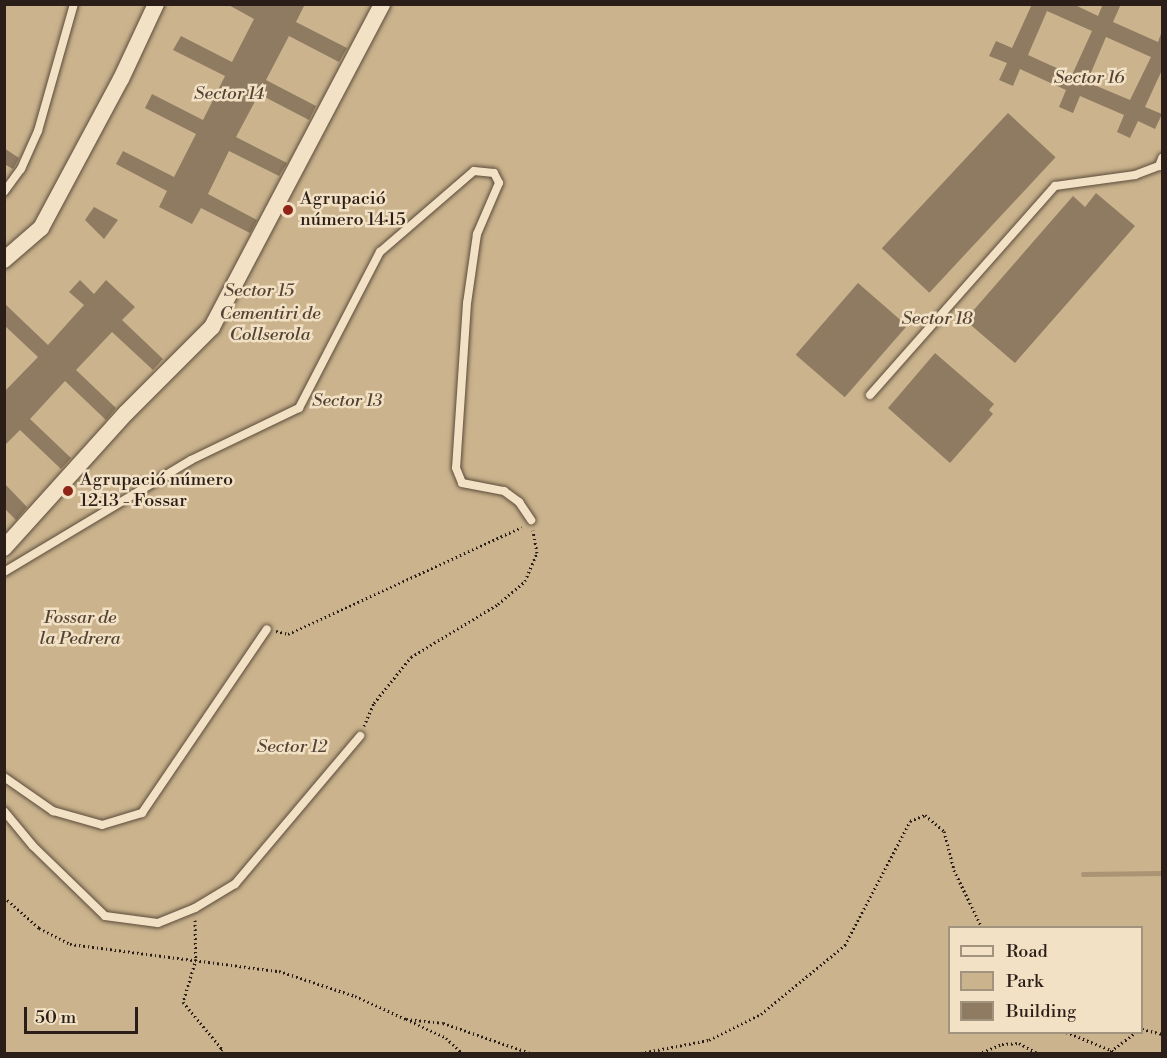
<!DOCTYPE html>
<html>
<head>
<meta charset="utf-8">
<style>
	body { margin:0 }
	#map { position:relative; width:1167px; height:1058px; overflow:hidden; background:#ebd1a5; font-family:"Libre Bodoni",serif }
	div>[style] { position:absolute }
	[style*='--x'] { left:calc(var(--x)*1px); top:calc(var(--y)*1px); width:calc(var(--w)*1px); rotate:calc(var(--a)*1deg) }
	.green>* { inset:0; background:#cab38d }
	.stream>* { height:4.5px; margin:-2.25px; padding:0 2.25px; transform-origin:2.25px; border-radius:2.25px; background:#aa9475 }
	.building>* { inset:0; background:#8f7b61; transform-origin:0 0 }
	.path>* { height:3px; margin-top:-1.5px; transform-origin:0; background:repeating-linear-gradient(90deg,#2b1e18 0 1.5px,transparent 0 4.5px) }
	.roads { filter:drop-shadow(0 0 2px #5b4b3b) drop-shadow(0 0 2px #5b4b3b) }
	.service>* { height:8px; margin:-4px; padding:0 4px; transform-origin:4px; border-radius:4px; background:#f2e1c4 }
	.minor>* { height:16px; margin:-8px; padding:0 8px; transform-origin:8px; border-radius:8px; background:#f2e1c4 }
	.dots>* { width:16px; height:16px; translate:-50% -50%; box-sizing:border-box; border:3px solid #f2e1c4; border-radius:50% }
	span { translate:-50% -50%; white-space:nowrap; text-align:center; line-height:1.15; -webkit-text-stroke:5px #f2e1c4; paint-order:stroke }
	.park-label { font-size:18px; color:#534335; font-style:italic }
	.poi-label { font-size:18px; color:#2b1e18 }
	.left { translate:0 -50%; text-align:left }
	.frame { position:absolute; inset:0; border:6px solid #2b1e18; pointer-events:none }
	.legend { position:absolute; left:948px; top:926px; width:195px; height:108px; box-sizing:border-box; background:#f2e1c4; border:2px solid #a2937f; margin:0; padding:8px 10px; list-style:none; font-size:18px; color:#2b1e18 }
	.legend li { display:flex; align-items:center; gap:12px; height:30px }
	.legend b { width:30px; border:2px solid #a2937f }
	.scale { position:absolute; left:24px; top:1007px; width:114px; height:27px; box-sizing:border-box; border:3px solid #2b1e18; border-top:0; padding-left:8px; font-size:18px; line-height:21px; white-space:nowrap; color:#2b1e18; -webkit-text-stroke:4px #f2e1c4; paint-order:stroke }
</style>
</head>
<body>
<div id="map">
	<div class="green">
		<i style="clip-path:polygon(evenodd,4px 5px,1162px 5px,1162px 1053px,5px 1053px,4px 5px,950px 928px,1142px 928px,1142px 1032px,950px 1032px,950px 928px)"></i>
	</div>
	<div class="stream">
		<i style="--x:1083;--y:874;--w:79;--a:-0.7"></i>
	</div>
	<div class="building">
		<i style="clip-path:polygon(227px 4px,305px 4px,296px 22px,347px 48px,339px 62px,289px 36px,266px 80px,316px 106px,309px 120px,259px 94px,236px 137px,287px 163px,279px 176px,229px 151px,208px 194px,257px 220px,250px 233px,201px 208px,192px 224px,159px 207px,167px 191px,116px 164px,123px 151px,174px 177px,196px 134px,145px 108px,152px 94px,203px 120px,225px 76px,173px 50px,181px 36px,232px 62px,254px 19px)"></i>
		<i style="clip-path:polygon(evenodd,1032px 4px,1073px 4px,1098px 16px,1103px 4px,1121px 4px,1113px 22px,1158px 42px,1162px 31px,1162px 70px,1145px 107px,1162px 114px,1155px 129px,1138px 121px,1130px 138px,1117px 132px,1124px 115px,1080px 96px,1073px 113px,1059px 107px,1066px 90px,1020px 69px,1013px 86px,999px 80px,1007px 63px,989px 56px,996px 41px,1012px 48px,1032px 4px,1047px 11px,1092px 31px,1072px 75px,1028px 55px,1047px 11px,1032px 4px,1106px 37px,1151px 57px,1130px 100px,1087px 82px,1106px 37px)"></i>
		<i style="left:1008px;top:113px;width:65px;height:185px;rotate:43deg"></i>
		<i style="clip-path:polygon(4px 148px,19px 158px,13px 169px,4px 164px)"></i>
		<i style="clip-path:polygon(1096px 193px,1135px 226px,1015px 363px,965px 320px,1073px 196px,1085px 207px)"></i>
		<i style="clip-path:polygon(94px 207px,118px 220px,104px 239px,85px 220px)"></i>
		<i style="clip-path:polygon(80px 280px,94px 294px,106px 280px,135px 307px,122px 320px,163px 359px,153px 370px,112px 332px,76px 370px,116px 408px,106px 420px,65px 381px,30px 419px,71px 458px,61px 469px,20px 430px,4px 446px,4px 392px,38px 357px,4px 325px,4px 303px,48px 345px,84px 305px,69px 292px)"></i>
		<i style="left:858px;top:283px;width:65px;height:95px;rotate:41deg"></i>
		<i style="clip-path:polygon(935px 353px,994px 404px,989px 410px,993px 414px,950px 463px,888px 408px)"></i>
		<i style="clip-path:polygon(4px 483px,27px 507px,16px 520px,4px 508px)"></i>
	</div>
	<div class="path">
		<i style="--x:276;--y:631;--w:12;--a:14"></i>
		<i style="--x:288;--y:634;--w:257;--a:-24.6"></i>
		<i style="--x:364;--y:726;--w:25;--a:-67"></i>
		<i style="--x:374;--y:703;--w:59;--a:-51.2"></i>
		<i style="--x:411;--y:657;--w:102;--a:-31.3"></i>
		<i style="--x:498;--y:604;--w:35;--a:-40"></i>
		<i style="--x:525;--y:581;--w:30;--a:-67"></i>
		<i style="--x:537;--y:553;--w:23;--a:-100"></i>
		<i style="--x:4;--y:897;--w:47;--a:41.5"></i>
		<i style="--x:39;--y:928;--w:35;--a:27"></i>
		<i style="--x:70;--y:944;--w:211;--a:7.4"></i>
		<i style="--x:279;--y:971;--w:80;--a:18.2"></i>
		<i style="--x:355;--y:996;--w:56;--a:24.3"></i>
		<i style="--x:406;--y:1019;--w:37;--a:6"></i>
		<i style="--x:443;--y:1023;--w:95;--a:19"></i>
		<i style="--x:195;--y:920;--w:39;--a:89"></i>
		<i style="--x:196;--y:959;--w:45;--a:106.8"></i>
		<i style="--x:183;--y:1002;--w:61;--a:50.3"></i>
		<i style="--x:222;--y:1049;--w:6;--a:129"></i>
		<i style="--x:410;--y:1021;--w:40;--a:25"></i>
		<i style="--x:446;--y:1038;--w:23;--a:43"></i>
		<i style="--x:1142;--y:1029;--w:21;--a:14"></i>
		<i style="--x:1066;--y:1032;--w:51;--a:22"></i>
		<i style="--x:636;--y:1054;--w:74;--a:-10.9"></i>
		<i style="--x:709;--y:1040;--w:58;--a:-26.6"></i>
		<i style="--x:761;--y:1014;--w:109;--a:-39.4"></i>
		<i style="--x:845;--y:945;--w:140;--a:-62.3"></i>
		<i style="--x:910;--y:821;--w:16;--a:-22"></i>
		<i style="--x:925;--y:815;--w:25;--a:40"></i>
		<i style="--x:944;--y:831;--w:40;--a:75.6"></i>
		<i style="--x:954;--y:870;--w:64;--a:64.2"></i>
		<i style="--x:978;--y:1054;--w:26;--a:-23"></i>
		<i style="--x:1002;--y:1044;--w:17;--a:-3"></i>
		<i style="--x:1019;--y:1043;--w:23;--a:29"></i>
		<i style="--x:1107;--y:1054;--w:36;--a:-37"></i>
	</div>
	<div class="roads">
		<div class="service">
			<i style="--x:4;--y:192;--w:29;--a:-54"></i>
			<i style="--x:21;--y:169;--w:42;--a:-65.9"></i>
			<i style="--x:38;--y:131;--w:132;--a:-74.2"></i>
			<i style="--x:870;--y:395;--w:279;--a:-48.5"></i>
			<i style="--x:1055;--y:186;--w:81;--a:-7.8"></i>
			<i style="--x:1135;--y:175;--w:26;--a:-21"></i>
			<i style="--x:1159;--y:166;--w:9;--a:-69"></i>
			<i style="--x:4;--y:572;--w:218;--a:-30.9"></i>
			<i style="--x:191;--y:460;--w:120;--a:-25.7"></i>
			<i style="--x:299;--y:408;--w:176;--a:-62.6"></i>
			<i style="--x:380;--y:252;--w:124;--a:-40.8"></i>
			<i style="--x:474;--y:171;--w:20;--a:6"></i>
			<i style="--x:494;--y:173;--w:11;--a:63"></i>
			<i style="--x:499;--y:183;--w:56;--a:113.3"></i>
			<i style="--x:477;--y:234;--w:70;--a:98.2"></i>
			<i style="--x:467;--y:303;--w:165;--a:93.8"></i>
			<i style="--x:456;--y:468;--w:16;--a:68"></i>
			<i style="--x:462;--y:483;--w:43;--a:10.8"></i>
			<i style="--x:504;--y:491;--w:19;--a:36"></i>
			<i style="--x:519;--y:502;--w:22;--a:56"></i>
			<i style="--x:4;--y:777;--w:60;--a:34.8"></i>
			<i style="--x:53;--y:811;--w:51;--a:15.9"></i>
			<i style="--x:102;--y:825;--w:42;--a:-16.7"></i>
			<i style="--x:142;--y:813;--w:222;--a:-55.8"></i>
			<i style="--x:4;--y:811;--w:45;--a:50.4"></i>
			<i style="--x:33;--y:846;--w:100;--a:44.2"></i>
			<i style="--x:105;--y:916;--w:53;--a:7.5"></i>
			<i style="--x:158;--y:923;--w:40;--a:-22"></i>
			<i style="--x:195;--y:908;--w:47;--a:-31"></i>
			<i style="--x:235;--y:884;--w:194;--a:-49.8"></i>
		</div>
		<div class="minor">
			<i style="--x:4;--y:260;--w:49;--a:-40.9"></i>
			<i style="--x:41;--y:228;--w:169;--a:-61.8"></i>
			<i style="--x:121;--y:79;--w:83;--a:-65"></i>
			<i style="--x:4;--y:548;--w:182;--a:-47.9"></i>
			<i style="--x:126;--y:413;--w:122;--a:-45"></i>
			<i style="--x:212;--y:327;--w:365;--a:-62.2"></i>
		</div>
	</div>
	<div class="dots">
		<i style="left:288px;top:210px;background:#8f2418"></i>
		<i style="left:68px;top:491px;background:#8f2418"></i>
	</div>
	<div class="park-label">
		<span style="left:1089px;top:78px">Sector 16</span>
		<span style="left:229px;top:94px">Sector 14</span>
		<span style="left:259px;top:291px">Sector 15</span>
		<span style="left:270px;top:325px">Cementiri de<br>Collserola</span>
		<span style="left:937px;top:319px">Sector 18</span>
		<span style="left:347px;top:401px">Sector 13</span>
		<span style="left:80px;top:629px">Fossar de<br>la Pedrera</span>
		<span style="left:292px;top:747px">Sector 12</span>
	</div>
	<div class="poi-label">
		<span class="left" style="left:300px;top:210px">Agrupació<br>número 14·15</span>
		<span class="left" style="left:80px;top:491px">Agrupació número<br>12·13 - Fossar</span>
	</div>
	<div class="frame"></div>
	<ul class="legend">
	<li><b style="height:8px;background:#f2e1c4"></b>Road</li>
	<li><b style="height:16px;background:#cab38d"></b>Park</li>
	<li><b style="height:16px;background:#8f7b61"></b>Building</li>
	</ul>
	<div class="scale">50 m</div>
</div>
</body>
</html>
